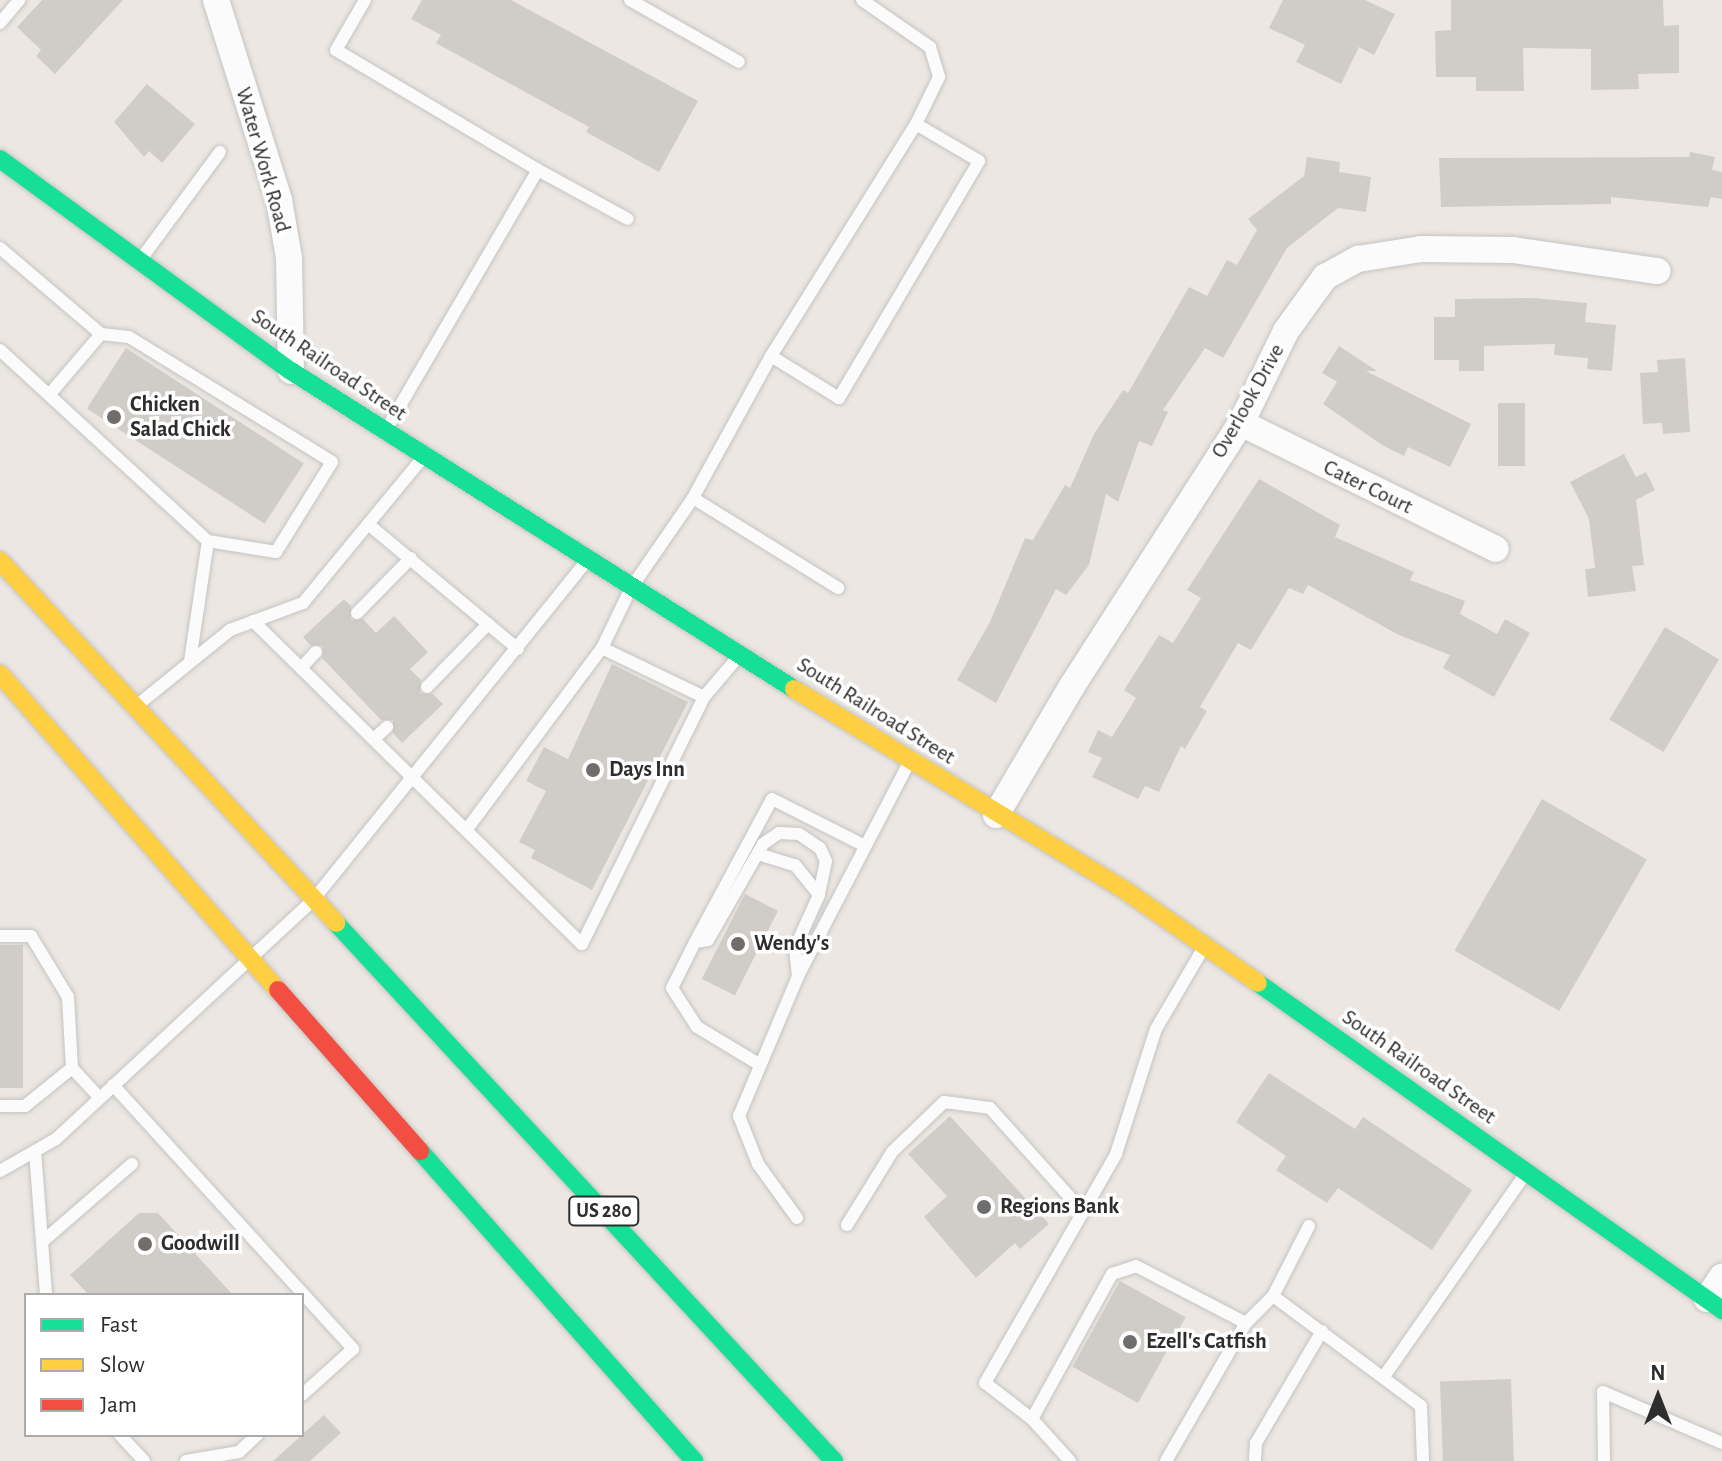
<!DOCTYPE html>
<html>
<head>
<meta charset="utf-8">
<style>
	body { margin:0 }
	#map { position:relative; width:1722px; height:1461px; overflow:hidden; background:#ece7e2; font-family:"Alegreya Sans",sans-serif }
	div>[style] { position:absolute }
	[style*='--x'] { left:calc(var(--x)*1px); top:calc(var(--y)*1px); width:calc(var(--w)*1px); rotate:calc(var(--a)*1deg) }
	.building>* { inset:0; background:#d0cdc9; transform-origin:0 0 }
	.roads { filter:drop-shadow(0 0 2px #c5c4c3) drop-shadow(0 0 2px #c5c4c3) }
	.lane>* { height:12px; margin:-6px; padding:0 6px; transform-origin:6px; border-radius:6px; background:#fcfbfb }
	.street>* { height:26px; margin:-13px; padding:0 13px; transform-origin:13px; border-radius:13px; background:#fcfbfb }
	.fast>* { height:18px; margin:-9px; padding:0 9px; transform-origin:9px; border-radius:9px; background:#16e098 }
	.slow>* { height:18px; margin:-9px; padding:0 9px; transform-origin:9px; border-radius:9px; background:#ffcf43 }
	.jam>* { height:18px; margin:-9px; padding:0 9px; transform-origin:9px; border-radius:9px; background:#f24e42 }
	.dots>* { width:22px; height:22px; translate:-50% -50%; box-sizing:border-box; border:4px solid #fff; border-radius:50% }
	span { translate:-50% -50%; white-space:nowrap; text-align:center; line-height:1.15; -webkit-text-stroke:7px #fff; paint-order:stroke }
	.shield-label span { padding:2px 6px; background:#fff; border:2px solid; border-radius:6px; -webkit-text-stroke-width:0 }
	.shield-label { font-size:20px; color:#2d2d2d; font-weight:700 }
	.street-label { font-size:22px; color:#2d2d2d }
	.poi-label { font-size:22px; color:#2d2d2d; font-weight:700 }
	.left { translate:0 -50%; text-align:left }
	.legend { position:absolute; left:24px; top:1293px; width:280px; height:144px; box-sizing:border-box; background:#fff; border:2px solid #ababab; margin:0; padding:10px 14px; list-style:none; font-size:24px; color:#2d2d2d }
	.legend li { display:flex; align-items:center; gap:16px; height:40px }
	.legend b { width:40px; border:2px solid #ababab }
	.north { position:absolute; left:1618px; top:1357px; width:80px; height:80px; -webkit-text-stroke:6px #fff; paint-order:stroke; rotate:0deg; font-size:22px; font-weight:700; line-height:32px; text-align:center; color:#2d2d2d }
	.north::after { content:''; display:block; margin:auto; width:28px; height:36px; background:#2d2d2d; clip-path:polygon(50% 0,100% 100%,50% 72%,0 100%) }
</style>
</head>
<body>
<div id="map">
	<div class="building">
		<i style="clip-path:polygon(42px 0,123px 0,55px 74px,36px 56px,41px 50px,17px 27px)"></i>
		<i style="clip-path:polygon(422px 0,511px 0,698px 101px,659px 172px,586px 132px,589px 127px,436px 43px,441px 35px,411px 19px)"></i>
		<i style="clip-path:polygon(1283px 0,1365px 0,1395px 14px,1374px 55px,1359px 47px,1341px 84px,1296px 62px,1305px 45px,1269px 28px)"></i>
		<i style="clip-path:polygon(1451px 0,1663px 0,1664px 26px,1679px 25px,1679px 73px,1638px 74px,1639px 89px,1591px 90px,1591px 49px,1523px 48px,1524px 91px,1476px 91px,1476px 77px,1436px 77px,1435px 31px,1451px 30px)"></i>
		<i style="clip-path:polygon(147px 84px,195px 124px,162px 163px,149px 151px,144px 157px,114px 122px)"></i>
		<i style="clip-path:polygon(1690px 152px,1715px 157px,1712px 170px,1722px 172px,1722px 199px,1711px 197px,1708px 207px,1611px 197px,1611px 204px,1441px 207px,1439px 158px,1689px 157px)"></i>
		<i style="clip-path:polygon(1307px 157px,1340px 162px,1339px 172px,1371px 177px,1366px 212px,1338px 208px,1287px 248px,1223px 358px,1205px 348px,1163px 410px,1168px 412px,1152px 446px,1139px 441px,1118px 502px,1106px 494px,1089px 565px,1066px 595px,1056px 589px,996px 703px,957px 680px,990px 622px,1025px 538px,1033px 540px,1065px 485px,1070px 488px,1094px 434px,1123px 390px,1128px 393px,1189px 287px,1207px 296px,1227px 260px,1237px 265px,1257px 230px,1248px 219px,1304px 176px)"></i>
		<i style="clip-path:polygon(1533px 298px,1587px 303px,1585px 322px,1616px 325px,1612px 371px,1587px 369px,1588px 358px,1554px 355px,1555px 344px,1484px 346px,1484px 371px,1459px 371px,1459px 360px,1434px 360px,1434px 317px,1455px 317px,1455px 299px)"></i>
		<i style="clip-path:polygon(1339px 346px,1377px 371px,1366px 371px,1471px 424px,1450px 467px,1408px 447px,1404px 456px,1382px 445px,1323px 404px,1337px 382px,1322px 373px)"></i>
		<i style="left:126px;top:348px;width:212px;height:72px;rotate:33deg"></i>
		<i style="clip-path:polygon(1685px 358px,1690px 432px,1663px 434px,1662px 423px,1643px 424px,1640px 373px,1658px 372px,1657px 360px)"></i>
		<i style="left:1498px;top:403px;width:27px;height:63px"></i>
		<i style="clip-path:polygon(1624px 454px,1636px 477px,1646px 472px,1655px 490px,1636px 500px,1644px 565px,1632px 566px,1636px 591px,1588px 597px,1585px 569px,1595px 568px,1589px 519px,1570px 482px)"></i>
		<i style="clip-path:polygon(1259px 479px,1340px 525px,1335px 537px,1414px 572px,1410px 580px,1465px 601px,1460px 614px,1497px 634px,1505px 619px,1530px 633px,1494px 697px,1443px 668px,1450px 655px,1399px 635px,1308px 585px,1303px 594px,1289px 588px,1251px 650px,1238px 643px,1200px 707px,1207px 711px,1185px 749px,1181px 746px,1159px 792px,1145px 786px,1138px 799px,1092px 777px,1102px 758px,1088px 752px,1098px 730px,1112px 737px,1136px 698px,1124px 690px,1159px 635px,1173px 643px,1201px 598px,1187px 590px)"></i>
		<i style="clip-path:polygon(344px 599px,351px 606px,351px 620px,363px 619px,376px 633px,394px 616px,428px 652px,410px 669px,421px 680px,420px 693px,433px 694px,443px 704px,402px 743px,393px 733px,393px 720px,381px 720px,322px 658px,323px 646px,310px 645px,303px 637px)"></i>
		<i style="left:1665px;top:627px;width:63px;height:108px;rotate:31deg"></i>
		<i style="clip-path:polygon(612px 664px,688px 702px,592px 890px,531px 858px,535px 850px,519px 842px,546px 791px,526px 781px,544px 747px,568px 759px)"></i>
		<i style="left:1542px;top:799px;width:121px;height:175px;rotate:30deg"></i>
		<i style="left:745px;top:894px;width:37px;height:95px;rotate:27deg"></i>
		<i style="left:0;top:945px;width:23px;height:143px"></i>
		<i style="clip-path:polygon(1269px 1073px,1355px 1129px,1363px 1117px,1472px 1190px,1432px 1250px,1338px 1188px,1327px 1203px,1276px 1170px,1286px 1156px,1236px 1122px)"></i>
		<i style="clip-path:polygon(950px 1116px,1049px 1224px,1020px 1249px,1015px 1243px,976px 1278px,924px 1217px,947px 1196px,908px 1154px)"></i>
		<i style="clip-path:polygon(139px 1213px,158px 1213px,233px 1295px,89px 1295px,70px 1275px)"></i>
		<i style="left:1120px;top:1281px;width:75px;height:98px;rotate:29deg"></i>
		<i style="left:1511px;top:1379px;width:82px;height:71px;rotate:88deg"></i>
		<i style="clip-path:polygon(324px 1415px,341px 1433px,310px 1461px,273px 1461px)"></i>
	</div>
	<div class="roads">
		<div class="lane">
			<i style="--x:365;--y:0;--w:58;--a:120.1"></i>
			<i style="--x:336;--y:50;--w:235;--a:30.7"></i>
			<i style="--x:630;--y:0;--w:125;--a:29.6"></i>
			<i style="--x:862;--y:0;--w:83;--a:34.7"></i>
			<i style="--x:930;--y:47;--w:31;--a:73"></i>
			<i style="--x:939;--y:77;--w:52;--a:116.1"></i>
			<i style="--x:916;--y:124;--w:274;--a:122"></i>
			<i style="--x:771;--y:356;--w:80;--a:31.7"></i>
			<i style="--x:839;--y:398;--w:275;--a:-59.4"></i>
			<i style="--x:979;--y:161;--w:73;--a:-149.6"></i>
			<i style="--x:0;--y:23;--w:30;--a:-50"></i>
			<i style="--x:0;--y:248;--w:133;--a:40.4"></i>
			<i style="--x:141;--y:259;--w:133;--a:-53.6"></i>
			<i style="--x:0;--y:350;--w:282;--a:42.6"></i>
			<i style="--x:208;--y:541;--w:122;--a:98.5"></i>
			<i style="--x:771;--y:356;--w:162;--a:118.8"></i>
			<i style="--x:693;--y:498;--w:171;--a:31.8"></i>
			<i style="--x:49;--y:395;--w:80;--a:-49.6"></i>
			<i style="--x:101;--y:334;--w:28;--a:6"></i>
			<i style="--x:129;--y:337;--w:238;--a:31.6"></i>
			<i style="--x:332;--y:462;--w:106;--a:121.9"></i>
			<i style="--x:276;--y:552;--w:69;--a:-170.8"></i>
			<i style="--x:387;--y:428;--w:299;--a:-59.7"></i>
			<i style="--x:538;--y:170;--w:102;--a:28.6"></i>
			<i style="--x:368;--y:524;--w:195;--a:39.8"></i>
			<i style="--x:357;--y:613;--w:77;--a:-45.5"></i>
			<i style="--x:253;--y:621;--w:461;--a:44.5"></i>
			<i style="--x:582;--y:944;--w:275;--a:-63.7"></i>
			<i style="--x:704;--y:697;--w:52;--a:-49.6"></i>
			<i style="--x:602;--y:648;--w:113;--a:25.7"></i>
			<i style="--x:301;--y:668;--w:22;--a:-47"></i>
			<i style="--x:427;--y:687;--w:88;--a:-45.9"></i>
			<i style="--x:140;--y:703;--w:116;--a:-39"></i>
			<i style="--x:230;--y:630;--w:78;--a:-20.3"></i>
			<i style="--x:303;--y:603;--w:184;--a:-50.5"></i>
			<i style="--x:374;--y:739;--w:18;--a:-43"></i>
			<i style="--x:467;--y:829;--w:226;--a:-53.3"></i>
			<i style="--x:602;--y:648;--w:67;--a:-64.2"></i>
			<i style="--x:631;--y:588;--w:109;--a:-55.4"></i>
			<i style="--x:758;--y:854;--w:39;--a:17"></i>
			<i style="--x:795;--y:865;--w:38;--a:51"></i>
			<i style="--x:0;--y:936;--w:31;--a:0"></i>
			<i style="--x:31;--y:936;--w:71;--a:58.8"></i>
			<i style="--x:68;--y:997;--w:71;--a:86.8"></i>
			<i style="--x:72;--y:1068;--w:41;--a:47"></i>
			<i style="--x:695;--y:942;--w:13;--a:-9"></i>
			<i style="--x:708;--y:940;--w:111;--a:-60.2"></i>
			<i style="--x:763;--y:844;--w:19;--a:-35"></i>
			<i style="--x:779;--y:833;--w:20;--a:3"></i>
			<i style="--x:799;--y:834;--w:25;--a:34"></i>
			<i style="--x:820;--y:848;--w:14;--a:65"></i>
			<i style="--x:826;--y:861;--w:35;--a:102"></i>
			<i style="--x:819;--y:895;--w:58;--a:114.4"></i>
			<i style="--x:795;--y:948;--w:28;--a:84"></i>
			<i style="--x:757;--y:1063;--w:70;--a:-149"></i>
			<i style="--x:697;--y:1027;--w:46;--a:-122.7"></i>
			<i style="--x:672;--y:988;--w:51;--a:-63.4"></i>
			<i style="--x:695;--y:942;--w:162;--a:-61.7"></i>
			<i style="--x:772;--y:799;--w:104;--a:26.8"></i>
			<i style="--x:113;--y:1085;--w:357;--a:47.7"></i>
			<i style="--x:353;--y:1349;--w:69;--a:138"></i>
			<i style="--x:0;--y:1106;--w:25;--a:0"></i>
			<i style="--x:25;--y:1106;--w:60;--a:-39"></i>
			<i style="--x:35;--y:1151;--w:144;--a:85.6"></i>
			<i style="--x:0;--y:1171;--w:64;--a:-29.7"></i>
			<i style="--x:56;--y:1139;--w:351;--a:-42.9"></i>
			<i style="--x:313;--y:900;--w:432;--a:-51.1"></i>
			<i style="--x:797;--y:1218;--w:67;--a:-125.8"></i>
			<i style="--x:758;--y:1164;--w:52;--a:-111.6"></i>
			<i style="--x:739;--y:1116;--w:152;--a:-67.1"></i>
			<i style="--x:798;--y:976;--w:242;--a:-62.5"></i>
			<i style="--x:847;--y:1225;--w:86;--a:-58.3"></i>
			<i style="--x:892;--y:1152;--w:72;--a:-43.9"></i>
			<i style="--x:944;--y:1102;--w:46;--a:7.4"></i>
			<i style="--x:990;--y:1108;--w:140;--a:48.2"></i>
			<i style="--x:1309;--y:1226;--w:79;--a:117.2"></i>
			<i style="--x:1273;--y:1296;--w:184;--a:36.6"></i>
			<i style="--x:1421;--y:1406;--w:55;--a:87.9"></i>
			<i style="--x:42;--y:1242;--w:119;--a:-40.9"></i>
			<i style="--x:1385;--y:1375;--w:245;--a:-55.1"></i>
			<i style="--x:1032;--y:1419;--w:166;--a:-61.1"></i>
			<i style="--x:1112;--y:1274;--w:25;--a:-18"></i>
			<i style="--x:1136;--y:1266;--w:124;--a:27.4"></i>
			<i style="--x:120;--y:1435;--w:35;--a:47"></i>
			<i style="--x:186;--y:1461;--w:54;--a:-9.6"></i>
			<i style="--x:239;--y:1452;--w:25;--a:-43"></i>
			<i style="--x:1070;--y:1461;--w:57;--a:-132.1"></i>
			<i style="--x:1032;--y:1419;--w:59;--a:-142.5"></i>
			<i style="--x:985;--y:1383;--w:264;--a:-60.2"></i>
			<i style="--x:1116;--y:1154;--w:131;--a:-72.3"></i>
			<i style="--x:1156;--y:1029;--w:93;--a:-59.6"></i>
			<i style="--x:1166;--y:1461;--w:160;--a:-59.9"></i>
			<i style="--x:1246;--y:1323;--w:38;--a:-45"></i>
			<i style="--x:1255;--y:1461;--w:18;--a:-87"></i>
			<i style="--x:1256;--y:1443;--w:130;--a:-59.5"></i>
			<i style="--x:1604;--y:1461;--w:69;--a:-90.8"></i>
			<i style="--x:1603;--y:1392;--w:129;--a:23.2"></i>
		</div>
		<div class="street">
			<i style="--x:216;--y:0;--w:210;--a:72.5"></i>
			<i style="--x:279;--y:200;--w:59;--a:80.2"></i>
			<i style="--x:289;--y:258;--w:113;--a:89"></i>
			<i style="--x:1241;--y:423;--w:284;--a:26.3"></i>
			<i style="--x:996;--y:815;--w:150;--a:-59.5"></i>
			<i style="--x:1072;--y:686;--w:313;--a:-57.3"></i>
			<i style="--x:1241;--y:423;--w:102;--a:-63.9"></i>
			<i style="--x:1286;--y:331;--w:67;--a:-54.2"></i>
			<i style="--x:1325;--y:277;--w:38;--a:-29"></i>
			<i style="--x:1358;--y:259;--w:64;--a:-9"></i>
			<i style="--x:1421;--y:249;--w:92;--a:0.6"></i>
			<i style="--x:1513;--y:250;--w:146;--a:8.3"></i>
			<i style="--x:1707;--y:1299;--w:27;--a:-56"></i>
		</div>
		<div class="fast">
			<i style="--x:0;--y:159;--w:360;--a:36.1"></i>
			<i style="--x:291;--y:371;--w:595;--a:32.3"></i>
			<i style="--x:336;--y:923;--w:733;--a:47.21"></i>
			<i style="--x:1258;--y:983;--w:568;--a:35.17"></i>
			<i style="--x:420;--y:1151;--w:414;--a:48.5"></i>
		</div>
		<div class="slow">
			<i style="--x:0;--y:561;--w:494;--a:47.1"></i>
			<i style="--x:0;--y:674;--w:421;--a:48.7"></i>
			<i style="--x:794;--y:689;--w:392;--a:31.3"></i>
			<i style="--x:1129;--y:893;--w:157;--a:34.9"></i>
		</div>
		<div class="jam">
			<i style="--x:278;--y:990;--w:215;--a:48.6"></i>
		</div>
	</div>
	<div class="dots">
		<i style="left:114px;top:417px;background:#706e6c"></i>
		<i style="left:593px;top:770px;background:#706e6c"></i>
		<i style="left:738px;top:944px;background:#706e6c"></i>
		<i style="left:984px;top:1207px;background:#706e6c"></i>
		<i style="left:145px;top:1244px;background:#706e6c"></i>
		<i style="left:1130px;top:1342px;background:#706e6c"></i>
	</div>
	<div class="shield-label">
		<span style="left:604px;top:1211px">US 280</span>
	</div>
	<div class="street-label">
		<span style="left:263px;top:160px;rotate:74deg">Water Work Road</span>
		<span style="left:329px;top:365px;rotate:34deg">South Railroad Street</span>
		<span style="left:1248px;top:401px;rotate:-61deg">Overlook Drive</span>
		<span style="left:1368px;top:487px;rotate:26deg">Cater Court</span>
		<span style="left:876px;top:711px;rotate:32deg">South Railroad Street</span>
		<span style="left:1419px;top:1067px;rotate:35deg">South Railroad Street</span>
	</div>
	<div class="poi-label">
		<span class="left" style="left:130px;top:417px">Chicken<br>Salad Chick</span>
		<span class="left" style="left:609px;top:770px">Days Inn</span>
		<span class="left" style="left:754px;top:944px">Wendy's</span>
		<span class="left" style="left:1000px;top:1207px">Regions Bank</span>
		<span class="left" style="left:161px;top:1244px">Goodwill</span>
		<span class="left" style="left:1146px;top:1342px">Ezell's Catfish</span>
	</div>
	<ul class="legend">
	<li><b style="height:10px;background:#16e098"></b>Fast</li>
	<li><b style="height:10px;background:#ffcf43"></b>Slow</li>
	<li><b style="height:10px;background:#f24e42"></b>Jam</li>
	</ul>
	<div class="north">N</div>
</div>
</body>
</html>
